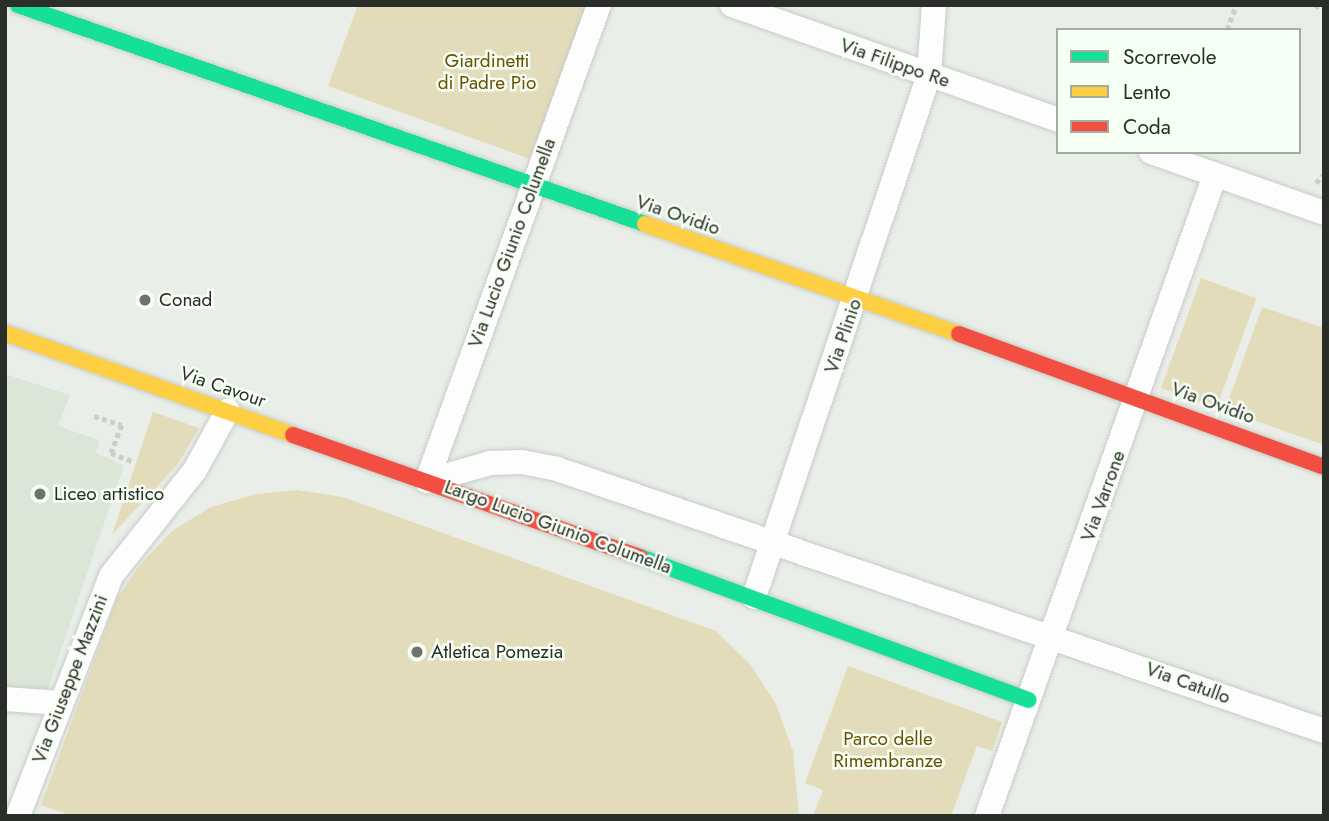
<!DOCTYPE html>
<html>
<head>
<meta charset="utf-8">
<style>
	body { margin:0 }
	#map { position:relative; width:1329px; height:821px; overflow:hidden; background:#e9efe8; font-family:Jost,sans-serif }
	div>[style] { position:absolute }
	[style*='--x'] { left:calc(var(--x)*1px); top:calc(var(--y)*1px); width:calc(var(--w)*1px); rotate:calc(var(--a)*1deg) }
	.built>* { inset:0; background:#dbe6d9 }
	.green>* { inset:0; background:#e3dcbb; transform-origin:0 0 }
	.path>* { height:4.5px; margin-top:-2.25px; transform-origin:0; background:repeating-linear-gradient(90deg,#cacdca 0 5px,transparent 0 8.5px) }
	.roads { filter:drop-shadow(0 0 2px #c7ccc7) drop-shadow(0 0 2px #c7ccc7) }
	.street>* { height:24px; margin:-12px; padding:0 12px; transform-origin:12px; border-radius:12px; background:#fcfdfc }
	.fast>* { height:16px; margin:-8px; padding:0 8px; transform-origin:8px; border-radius:8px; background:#16e098 }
	.slow>* { height:16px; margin:-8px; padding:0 8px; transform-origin:8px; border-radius:8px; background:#ffcf43 }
	.jam>* { height:16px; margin:-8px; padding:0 8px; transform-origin:8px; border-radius:8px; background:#f24e42 }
	.dots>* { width:19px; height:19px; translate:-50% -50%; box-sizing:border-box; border:4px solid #f6fff4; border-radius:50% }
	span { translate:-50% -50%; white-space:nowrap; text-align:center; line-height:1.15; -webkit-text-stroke:5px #f6fff4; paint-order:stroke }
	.park-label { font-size:19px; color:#675303 }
	.street-label { font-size:19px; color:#2a2e29 }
	.poi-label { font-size:19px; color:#2a2e29 }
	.left { translate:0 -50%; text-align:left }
	.frame { position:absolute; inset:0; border:7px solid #2a2e29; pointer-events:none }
	.legend { position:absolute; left:1056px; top:28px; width:245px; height:126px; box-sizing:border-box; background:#f6fff4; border:2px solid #a4aba3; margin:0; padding:9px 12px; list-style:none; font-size:21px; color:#2a2e29 }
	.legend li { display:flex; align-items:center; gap:14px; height:35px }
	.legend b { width:35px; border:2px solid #a4aba3 }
</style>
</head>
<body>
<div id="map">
	<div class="built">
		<i style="clip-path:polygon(5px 374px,70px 395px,58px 426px,99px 440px,96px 453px,124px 465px,48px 689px,5px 687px)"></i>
	</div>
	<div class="green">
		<i style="clip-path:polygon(358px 5px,586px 5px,530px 159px,328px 86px)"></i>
		<i style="left:1201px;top:278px;width:59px;height:117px;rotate:20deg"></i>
		<i style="clip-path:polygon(1262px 307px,1324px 328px,1324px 445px,1225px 410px)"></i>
		<i style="clip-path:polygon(153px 412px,199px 428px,178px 464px,112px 535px)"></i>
		<i style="clip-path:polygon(297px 490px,343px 497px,716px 631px,750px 664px,776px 704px,793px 751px,799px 816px,72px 816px,41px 805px,117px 598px,140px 565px,172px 531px,211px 507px,256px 494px)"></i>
		<i style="clip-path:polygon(848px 666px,1002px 722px,992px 751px,977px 746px,951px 816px,813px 816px,823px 790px,805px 783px)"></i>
	</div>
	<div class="path">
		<i style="--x:1315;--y:5;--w:10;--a:24"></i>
		<i style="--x:1227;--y:30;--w:27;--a:-70"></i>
		<i style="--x:1316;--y:183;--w:12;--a:-48"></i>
		<i style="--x:94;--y:416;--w:29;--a:18"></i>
		<i style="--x:122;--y:425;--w:30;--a:111"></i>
		<i style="--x:111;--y:453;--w:22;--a:21"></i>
	</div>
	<div class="roads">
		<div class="street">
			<i style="--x:732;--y:5;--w:346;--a:19.4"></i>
			<i style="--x:1151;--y:152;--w:183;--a:19.4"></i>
			<i style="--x:427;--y:481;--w:66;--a:-15.9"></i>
			<i style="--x:490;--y:463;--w:32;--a:-2"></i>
			<i style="--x:522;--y:462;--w:36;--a:11"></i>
			<i style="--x:557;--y:469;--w:811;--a:18.86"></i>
			<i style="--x:427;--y:481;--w:506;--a:-70.13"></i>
			<i style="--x:754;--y:597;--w:551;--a:-71.47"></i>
			<i style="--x:929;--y:75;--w:70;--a:-85.9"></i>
			<i style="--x:5;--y:699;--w:56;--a:4.1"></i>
			<i style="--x:18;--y:816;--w:257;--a:-68.8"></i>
			<i style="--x:111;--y:576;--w:135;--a:-51.6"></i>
			<i style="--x:195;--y:470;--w:68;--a:-61.2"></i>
			<i style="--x:987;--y:816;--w:680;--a:-70.42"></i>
		</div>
		<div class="fast">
			<i style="--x:18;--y:5;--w:664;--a:19.25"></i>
			<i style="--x:640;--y:557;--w:414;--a:20.2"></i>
		</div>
		<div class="slow">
			<i style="--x:645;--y:224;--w:333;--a:19.3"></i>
			<i style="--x:5;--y:333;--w:306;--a:19.5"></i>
		</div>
		<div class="jam">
			<i style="--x:959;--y:334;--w:388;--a:20"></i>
			<i style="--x:293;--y:435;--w:368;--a:19.4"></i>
		</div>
	</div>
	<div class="dots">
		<i style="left:145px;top:300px;background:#6d726c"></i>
		<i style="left:40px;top:494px;background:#6d726c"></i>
		<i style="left:417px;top:652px;background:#6d726c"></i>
	</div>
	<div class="park-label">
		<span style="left:487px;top:72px">Giardinetti<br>di Padre Pio</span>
		<span style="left:888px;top:750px">Parco delle<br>Rimembranze</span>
	</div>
	<div class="street-label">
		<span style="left:895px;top:63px;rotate:19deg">Via Filippo Re</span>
		<span style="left:678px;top:215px;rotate:19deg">Via Ovidio</span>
		<span style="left:512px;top:243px;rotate:-70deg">Via Lucio Giunio Columella</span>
		<span style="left:843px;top:336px;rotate:-71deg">Via Plinio</span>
		<span style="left:223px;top:387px;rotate:19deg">Via Cavour</span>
		<span style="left:1213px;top:403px;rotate:20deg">Via Ovidio</span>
		<span style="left:1103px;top:496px;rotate:-70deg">Via Varrone</span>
		<span style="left:558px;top:527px;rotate:20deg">Largo Lucio Giunio Columella</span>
		<span style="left:70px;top:679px;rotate:-69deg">Via Giuseppe Mazzini</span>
		<span style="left:1188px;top:683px;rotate:20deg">Via Catullo</span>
	</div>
	<div class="poi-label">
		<span class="left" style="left:159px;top:300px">Conad</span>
		<span class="left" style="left:54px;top:494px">Liceo artistico</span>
		<span class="left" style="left:431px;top:652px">Atletica Pomezia</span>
	</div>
	<div class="frame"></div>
	<ul class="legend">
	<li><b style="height:9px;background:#16e098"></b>Scorrevole</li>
	<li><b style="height:9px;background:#ffcf43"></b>Lento</li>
	<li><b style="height:9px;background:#f24e42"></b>Coda</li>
	</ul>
</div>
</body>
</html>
